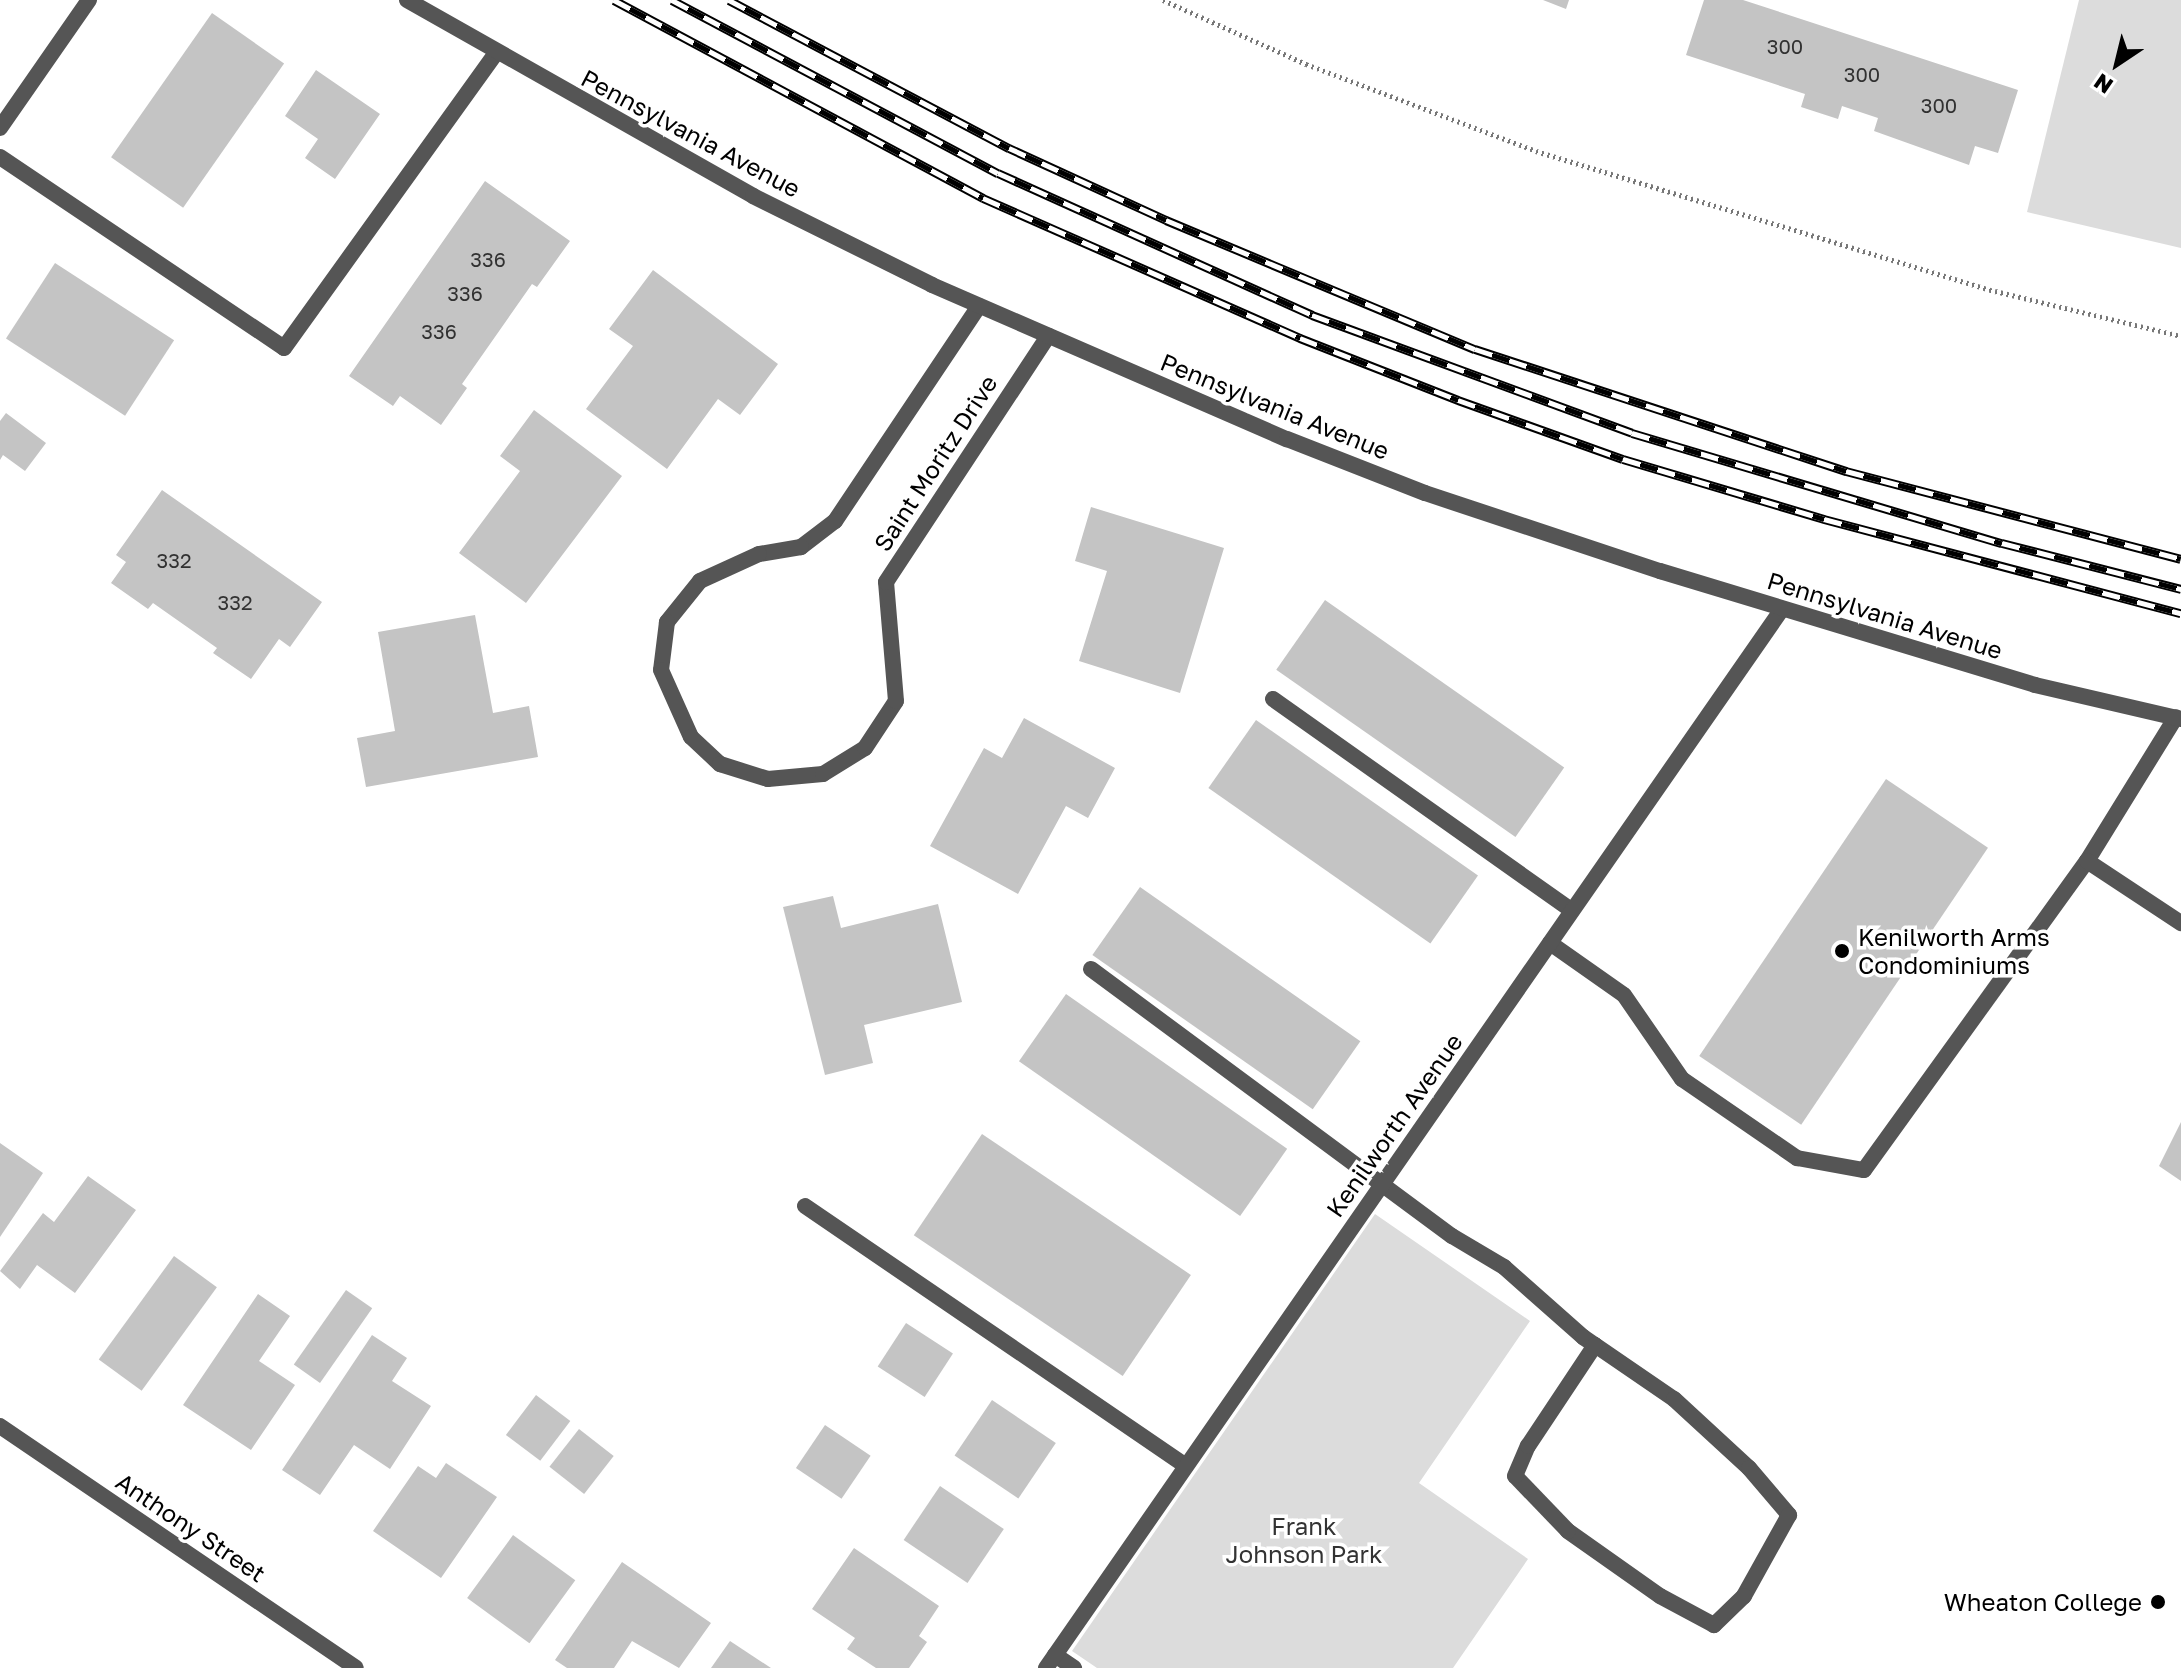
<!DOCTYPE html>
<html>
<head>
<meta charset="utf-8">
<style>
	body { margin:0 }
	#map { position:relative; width:2181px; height:1668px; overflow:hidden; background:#fff; font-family:"Golos Text",sans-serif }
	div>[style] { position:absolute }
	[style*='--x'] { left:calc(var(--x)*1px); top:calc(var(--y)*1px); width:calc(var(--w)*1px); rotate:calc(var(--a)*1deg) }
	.green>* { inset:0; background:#dcdcdc }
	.building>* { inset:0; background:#c4c4c4; transform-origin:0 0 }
	.path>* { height:5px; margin-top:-2.5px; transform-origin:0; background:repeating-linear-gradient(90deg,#777 0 2px,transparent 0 6px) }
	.service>* { height:16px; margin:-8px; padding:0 8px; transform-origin:8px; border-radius:8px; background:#555 }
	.minor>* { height:16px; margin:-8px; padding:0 8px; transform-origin:8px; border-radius:8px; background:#555 }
	.tertiary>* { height:16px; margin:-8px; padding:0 8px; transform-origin:8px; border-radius:8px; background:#555 }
	.rail>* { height:9px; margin-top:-4.5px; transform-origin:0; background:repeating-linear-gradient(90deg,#fff 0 18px,#000 0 36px); box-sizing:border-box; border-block:2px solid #000 }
	.dots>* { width:22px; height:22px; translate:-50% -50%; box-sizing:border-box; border:4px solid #fff; border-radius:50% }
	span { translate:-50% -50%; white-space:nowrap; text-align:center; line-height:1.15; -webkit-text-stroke:7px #fff; paint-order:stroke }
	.number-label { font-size:20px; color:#313131 }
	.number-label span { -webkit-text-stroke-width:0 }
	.street-label { font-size:24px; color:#000 }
	.poi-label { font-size:24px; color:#000 }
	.left { translate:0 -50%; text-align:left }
	.right { translate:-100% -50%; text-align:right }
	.park-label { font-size:24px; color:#333 }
	.north { position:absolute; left:2077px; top:24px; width:80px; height:80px; -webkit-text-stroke:6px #fff; paint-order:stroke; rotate:215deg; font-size:22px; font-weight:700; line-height:32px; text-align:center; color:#000 }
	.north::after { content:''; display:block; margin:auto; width:28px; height:36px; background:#000; clip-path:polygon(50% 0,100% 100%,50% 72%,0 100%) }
</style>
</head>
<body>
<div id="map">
	<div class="green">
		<i style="clip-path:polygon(2079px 0,2181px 0,2181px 248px,2027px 212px)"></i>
		<i style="clip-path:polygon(1375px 1214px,1530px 1321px,1419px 1483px,1528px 1559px,1453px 1668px,1097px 1668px,1072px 1651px)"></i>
	</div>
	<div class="building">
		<i style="clip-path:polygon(1543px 0,1569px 0,1566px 9px)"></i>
		<i style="clip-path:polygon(1704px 0,1743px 0,2018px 90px,1998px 153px,1975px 146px,1969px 165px,1874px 131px,1878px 118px,1842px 106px,1838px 119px,1801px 107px,1805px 94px,1686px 55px)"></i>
		<i style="left:212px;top:13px;width:88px;height:176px;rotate:35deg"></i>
		<i style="clip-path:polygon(316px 70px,380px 114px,335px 179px,305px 158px,318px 139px,285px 116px)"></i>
		<i style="clip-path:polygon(485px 181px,570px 241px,537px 287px,532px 284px,462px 384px,467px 388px,441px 425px,400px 396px,393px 406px,349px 376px)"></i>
		<i style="left:55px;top:263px;width:142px;height:90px;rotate:33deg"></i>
		<i style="clip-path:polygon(653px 270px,778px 364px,740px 415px,718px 399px,667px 469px,586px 409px,633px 346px,609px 329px)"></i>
		<i style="clip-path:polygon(534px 410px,622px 476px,526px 603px,459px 553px,520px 471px,500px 456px)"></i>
		<i style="clip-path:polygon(6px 413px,46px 443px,25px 471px,3px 455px,0 460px,0 421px)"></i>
		<i style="clip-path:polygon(162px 490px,322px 602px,290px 647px,279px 639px,251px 679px,213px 653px,217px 648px,153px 603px,148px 609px,111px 583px,126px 562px,116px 555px)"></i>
		<i style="clip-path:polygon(1091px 507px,1224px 548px,1180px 693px,1079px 661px,1107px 571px,1075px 561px)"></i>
		<i style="left:1325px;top:600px;width:292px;height:85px;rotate:35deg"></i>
		<i style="clip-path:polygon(475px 615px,493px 713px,529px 706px,538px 757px,366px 787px,357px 738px,395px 731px,378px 632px)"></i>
		<i style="clip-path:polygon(1024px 718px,1115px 768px,1088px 818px,1066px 806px,1018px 894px,930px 846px,984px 748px,1002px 758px)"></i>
		<i style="left:1256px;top:720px;width:271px;height:83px;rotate:35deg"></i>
		<i style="left:1886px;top:779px;width:123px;height:334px;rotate:34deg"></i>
		<i style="left:1140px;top:887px;width:269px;height:83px;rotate:35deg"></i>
		<i style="clip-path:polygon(833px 896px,841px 928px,938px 904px,962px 1002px,864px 1025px,873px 1063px,825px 1075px,783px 907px)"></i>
		<i style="left:1066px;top:994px;width:270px;height:82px;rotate:35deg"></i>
		<i style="clip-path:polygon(2181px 1122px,2181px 1181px,2159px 1166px)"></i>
		<i style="left:982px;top:1134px;width:252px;height:122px;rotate:34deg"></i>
		<i style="clip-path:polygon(0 1143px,43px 1173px,0 1237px)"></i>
		<i style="clip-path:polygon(88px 1176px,136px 1210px,75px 1293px,37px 1265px,20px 1289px,0 1271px,43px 1213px,54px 1222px)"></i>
		<i style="left:174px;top:1256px;width:53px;height:128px;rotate:36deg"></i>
		<i style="left:346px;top:1290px;width:32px;height:91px;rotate:35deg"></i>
		<i style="clip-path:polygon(258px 1294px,290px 1316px,259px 1361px,295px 1385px,251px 1450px,183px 1405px)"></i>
		<i style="left:906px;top:1323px;width:56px;height:52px;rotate:33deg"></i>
		<i style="clip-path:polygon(372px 1335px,407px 1358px,392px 1381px,431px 1406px,390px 1469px,354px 1445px,320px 1495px,282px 1470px)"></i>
		<i style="left:536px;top:1395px;width:43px;height:50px;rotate:37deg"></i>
		<i style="left:992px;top:1400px;width:77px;height:67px;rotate:34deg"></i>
		<i style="left:825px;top:1425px;width:55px;height:52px;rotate:34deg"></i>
		<i style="left:579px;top:1429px;width:44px;height:48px;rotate:38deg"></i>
		<i style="clip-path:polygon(446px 1463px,497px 1497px,441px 1578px,373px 1531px,418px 1466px,436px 1478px)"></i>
		<i style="left:940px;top:1486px;width:77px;height:65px;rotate:34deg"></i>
		<i style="left:513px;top:1535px;width:77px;height:78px;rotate:36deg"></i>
		<i style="clip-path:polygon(854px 1548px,939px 1606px,919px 1636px,927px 1642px,909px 1668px,876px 1668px,847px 1649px,855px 1638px,812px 1609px)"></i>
		<i style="clip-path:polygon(622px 1562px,711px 1623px,679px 1668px,632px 1641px,614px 1668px,567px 1668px,555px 1660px)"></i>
		<i style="clip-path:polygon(730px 1641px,771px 1668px,711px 1668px)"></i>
	</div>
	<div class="path">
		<i style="--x:1163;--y:0;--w:157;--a:24.1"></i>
		<i style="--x:1306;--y:64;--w:246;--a:20.7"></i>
		<i style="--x:1536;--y:151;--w:480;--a:17"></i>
		<i style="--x:1995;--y:291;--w:191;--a:13.6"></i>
	</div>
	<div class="service">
		<i style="--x:0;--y:157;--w:342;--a:33.9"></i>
		<i style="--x:284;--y:348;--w:363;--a:-54.3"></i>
		<i style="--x:1273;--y:699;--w:364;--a:35.3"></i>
		<i style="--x:2087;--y:861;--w:169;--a:-58.3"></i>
		<i style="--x:1550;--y:943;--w:90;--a:35.1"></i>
		<i style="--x:1624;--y:995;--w:102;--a:55.4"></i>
		<i style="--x:1682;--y:1079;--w:140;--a:34.5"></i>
		<i style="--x:1797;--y:1158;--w:68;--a:10.2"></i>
		<i style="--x:1864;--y:1170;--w:381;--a:-54.2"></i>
		<i style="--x:2087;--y:861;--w:113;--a:33.4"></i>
		<i style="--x:1091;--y:969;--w:449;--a:36.5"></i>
		<i style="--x:1452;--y:1236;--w:61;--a:30.8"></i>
		<i style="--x:1504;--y:1267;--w:106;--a:41.5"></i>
		<i style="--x:1583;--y:1337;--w:14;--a:34"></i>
		<i style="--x:1595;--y:1345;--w:96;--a:34.4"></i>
		<i style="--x:1674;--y:1399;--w:102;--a:42.6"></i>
		<i style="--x:1749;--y:1468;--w:62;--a:49.6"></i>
		<i style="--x:1789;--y:1515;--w:93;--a:119.1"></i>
		<i style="--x:1744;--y:1596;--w:42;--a:136"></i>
		<i style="--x:1714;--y:1625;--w:61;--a:-151.8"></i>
		<i style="--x:1660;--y:1596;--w:113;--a:-144.8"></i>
		<i style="--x:1568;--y:1531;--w:76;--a:-133.9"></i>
		<i style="--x:1515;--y:1476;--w:33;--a:-67"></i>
		<i style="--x:1528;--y:1446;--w:121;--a:-56.4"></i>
		<i style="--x:805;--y:1206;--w:461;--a:34.3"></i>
	</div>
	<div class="minor">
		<i style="--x:0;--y:128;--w:156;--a:-55.2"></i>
		<i style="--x:979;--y:306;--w:259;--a:123.8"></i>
		<i style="--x:835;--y:521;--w:43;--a:142.6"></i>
		<i style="--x:801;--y:547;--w:43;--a:170.5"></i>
		<i style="--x:759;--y:554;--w:65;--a:155.4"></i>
		<i style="--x:700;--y:581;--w:53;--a:128.8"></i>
		<i style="--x:667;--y:622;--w:48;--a:97.1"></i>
		<i style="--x:661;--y:670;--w:73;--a:65.9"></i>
		<i style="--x:691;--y:737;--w:40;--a:43"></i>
		<i style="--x:720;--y:764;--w:50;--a:17.4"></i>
		<i style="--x:768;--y:779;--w:55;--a:-5.2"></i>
		<i style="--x:823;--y:774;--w:49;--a:-31.8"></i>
		<i style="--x:865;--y:748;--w:56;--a:-56.6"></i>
		<i style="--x:896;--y:701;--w:119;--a:-94.8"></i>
		<i style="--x:886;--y:582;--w:295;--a:-56.6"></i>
		<i style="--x:0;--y:1426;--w:430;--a:34.2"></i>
		<i style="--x:1055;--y:1655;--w:23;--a:34"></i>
		<i style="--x:1046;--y:1668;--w:1290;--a:-55.2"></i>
	</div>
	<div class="tertiary">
		<i style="--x:407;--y:0;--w:398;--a:29.5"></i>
		<i style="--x:753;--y:196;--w:200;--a:26.4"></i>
		<i style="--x:932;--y:285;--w:387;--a:23.5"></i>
		<i style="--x:1287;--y:439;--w:148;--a:21.4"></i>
		<i style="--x:1425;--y:493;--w:248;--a:18.4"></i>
		<i style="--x:1660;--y:571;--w:392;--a:16.9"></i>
		<i style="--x:2035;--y:685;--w:150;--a:13.1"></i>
	</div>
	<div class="rail">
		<i style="--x:614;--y:0;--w:419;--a:28.2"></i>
		<i style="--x:983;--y:198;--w:347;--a:23.8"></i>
		<i style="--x:1300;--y:338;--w:170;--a:21.4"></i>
		<i style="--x:1458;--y:400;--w:175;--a:19.7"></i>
		<i style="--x:1623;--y:459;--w:210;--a:16.6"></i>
		<i style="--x:1824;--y:519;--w:369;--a:14.8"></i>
		<i style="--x:672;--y:0;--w:369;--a:28"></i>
		<i style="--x:998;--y:173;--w:345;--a:24.3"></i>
		<i style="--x:1312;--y:315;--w:341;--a:20.2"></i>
		<i style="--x:1632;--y:433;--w:386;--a:16.6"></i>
		<i style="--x:2002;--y:543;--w:185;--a:14.4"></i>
		<i style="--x:729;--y:0;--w:317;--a:27.9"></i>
		<i style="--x:1009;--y:148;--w:173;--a:24.6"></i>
		<i style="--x:1166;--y:220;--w:335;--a:22.7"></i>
		<i style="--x:1475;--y:349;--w:391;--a:18.2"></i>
		<i style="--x:1846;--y:471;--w:346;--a:14.7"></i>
	</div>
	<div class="dots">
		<i style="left:1842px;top:951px;background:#000"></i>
		<i style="left:2158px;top:1602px;background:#000"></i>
	</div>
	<div class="number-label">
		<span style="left:1785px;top:46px">300</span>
		<span style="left:1862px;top:74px">300</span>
		<span style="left:1939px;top:105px">300</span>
		<span style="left:488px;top:259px">336</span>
		<span style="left:465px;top:293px">336</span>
		<span style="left:439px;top:331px">336</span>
		<span style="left:174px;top:560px">332</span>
		<span style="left:235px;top:602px">332</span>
	</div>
	<div class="street-label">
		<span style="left:691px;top:133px;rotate:28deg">Pennsylvania Avenue</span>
		<span style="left:1275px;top:406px;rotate:22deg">Pennsylvania Avenue</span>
		<span style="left:935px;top:463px;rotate:-57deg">Saint Moritz Drive</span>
		<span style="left:1885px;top:615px;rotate:17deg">Pennsylvania Avenue</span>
		<span style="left:1394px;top:1125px;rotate:-55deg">Kenilworth Avenue</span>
		<span style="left:191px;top:1527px;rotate:34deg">Anthony Street</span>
	</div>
	<div class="poi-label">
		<span class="left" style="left:1858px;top:951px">Kenilworth Arms<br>Condominiums</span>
		<span class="right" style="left:2142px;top:1602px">Wheaton College</span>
	</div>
	<div class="park-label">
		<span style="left:1304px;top:1540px">Frank<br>Johnson Park</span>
	</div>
	<div class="north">N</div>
</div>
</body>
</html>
